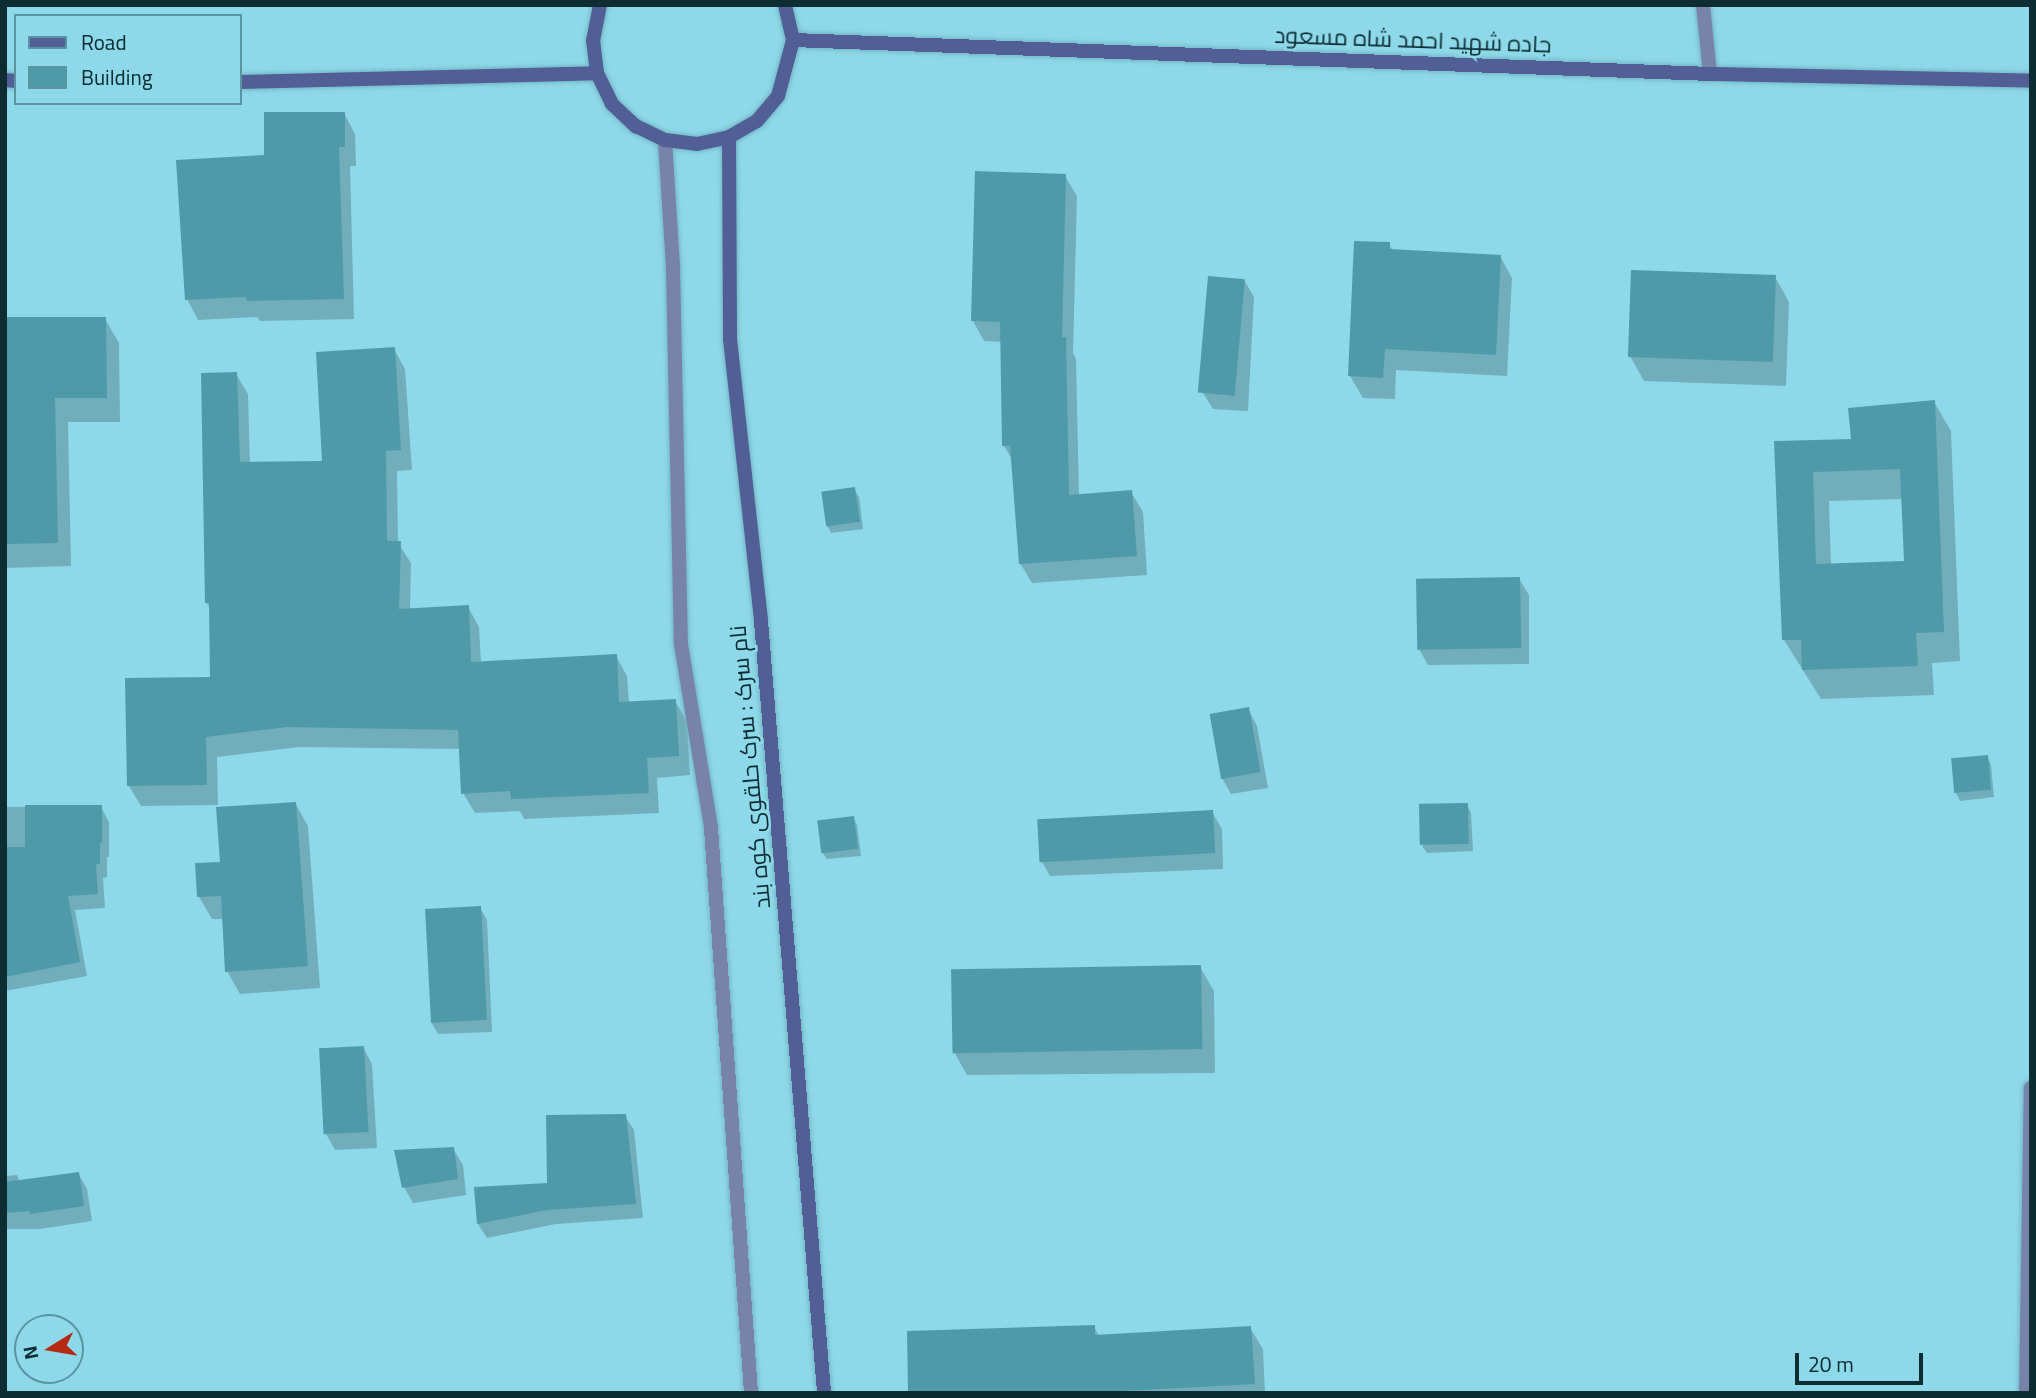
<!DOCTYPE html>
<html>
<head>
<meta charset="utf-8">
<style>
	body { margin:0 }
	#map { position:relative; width:2036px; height:1398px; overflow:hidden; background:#8ed9e9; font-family:Georgia,Cairo,serif }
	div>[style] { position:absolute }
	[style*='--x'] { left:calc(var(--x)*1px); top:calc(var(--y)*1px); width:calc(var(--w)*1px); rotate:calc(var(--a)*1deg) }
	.shadow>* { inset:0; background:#0003 }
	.building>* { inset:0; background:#4f9aa8; transform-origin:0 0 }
	.roads { filter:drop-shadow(0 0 2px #74b7c5) drop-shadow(0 0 2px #74b7c5) }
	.street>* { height:14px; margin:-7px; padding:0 7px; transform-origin:7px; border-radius:7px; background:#7883a9 }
	.secondary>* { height:14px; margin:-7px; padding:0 7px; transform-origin:7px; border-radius:7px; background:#515f96 }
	span { translate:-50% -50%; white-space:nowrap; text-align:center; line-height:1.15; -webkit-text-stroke:5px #8ed9e9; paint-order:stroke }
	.street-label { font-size:23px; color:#0d2d33 }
	.frame { position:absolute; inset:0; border:7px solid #0d2d33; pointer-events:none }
	.legend { position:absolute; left:14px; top:14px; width:228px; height:91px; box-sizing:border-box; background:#8ed9e9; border:2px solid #5a94a0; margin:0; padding:9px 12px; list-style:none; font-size:21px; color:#0d2d33 }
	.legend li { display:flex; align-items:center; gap:14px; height:35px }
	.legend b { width:35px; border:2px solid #5a94a0 }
	.north { position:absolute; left:14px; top:1314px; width:70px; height:70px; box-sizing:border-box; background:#8ed9e9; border:2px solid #5a94a0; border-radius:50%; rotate:259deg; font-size:19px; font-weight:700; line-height:28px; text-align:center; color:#0d2d33 }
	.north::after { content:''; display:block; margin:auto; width:24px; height:32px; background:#b52811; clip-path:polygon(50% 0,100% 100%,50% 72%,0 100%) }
	.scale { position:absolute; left:1795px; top:1353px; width:128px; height:32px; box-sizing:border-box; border:4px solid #0d2d33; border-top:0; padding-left:9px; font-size:21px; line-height:24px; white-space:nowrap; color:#0d2d33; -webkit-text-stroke:5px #8ed9e9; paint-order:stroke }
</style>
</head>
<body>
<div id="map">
	<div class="shadow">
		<i style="clip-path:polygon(344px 113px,355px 134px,356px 166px,350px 166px,354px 319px,260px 321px,257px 317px,198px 320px,187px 299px,266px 157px)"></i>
		<i style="clip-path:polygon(1065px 176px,1077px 196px,1073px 353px,1076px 359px,1079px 496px,1131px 492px,1143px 512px,1147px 575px,1032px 583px,1020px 563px,1013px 461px,1004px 446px,1002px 342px,984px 341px,973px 321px)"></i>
		<i style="clip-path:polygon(1389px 244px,1393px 251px,1500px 256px,1512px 278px,1507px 376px,1396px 370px,1395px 399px,1363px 398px,1350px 376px)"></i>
		<i style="clip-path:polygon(1775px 277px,1789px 302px,1786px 386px,1644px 381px,1630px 356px)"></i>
		<i style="clip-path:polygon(1244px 280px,1254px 297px,1248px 411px,1213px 409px,1203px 393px)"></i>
		<i style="clip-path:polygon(5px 319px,105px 319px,119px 343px,120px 422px,68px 422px,71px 566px,5px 568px)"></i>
		<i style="clip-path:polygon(394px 349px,405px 369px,412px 470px,397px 471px,398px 543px,411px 563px,410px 610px,468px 607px,479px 627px,481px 663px,616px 656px,627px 676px,629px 703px,675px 701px,687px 721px,690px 775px,657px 778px,659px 813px,524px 819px,520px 811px,475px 813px,463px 793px,461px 749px,299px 747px,217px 757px,218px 805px,141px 806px,129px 786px,211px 678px,210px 609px,207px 603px,236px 374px,248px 394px,250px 464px,324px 463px)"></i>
		<i style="clip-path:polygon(evenodd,1934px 402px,1951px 431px,1960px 661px,1932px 663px,1934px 695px,1821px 699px,1784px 640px,1776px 443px,1853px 440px,1934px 402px,1903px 499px,1906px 563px,1831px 565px,1829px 501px,1903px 499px)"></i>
		<i style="clip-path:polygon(854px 489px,859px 497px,863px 529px,831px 533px,827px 525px)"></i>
		<i style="clip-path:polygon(1519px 579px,1529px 595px,1529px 664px,1428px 665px,1419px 649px)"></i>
		<i style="clip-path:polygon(1248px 709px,1257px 726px,1268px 788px,1231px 794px,1222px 778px)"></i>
		<i style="clip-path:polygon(1987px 757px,1991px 765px,1994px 797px,1960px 801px,1956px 793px,1953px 761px)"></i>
		<i style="clip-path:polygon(295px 803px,308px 826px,320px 988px,240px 994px,227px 971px,224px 919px,212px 919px,199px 897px,197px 865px,222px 864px)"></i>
		<i style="clip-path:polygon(1467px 805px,1471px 813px,1473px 851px,1427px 853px,1422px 846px)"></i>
		<i style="clip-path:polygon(5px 807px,101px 807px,109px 822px,109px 857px,107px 857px,107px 877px,103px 878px,105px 908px,75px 910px,87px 976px,5px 991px)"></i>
		<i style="clip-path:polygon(1212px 812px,1222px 829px,1223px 869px,1050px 876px,1041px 860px)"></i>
		<i style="clip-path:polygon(853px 817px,857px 825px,861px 856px,827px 859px,822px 852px)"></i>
		<i style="clip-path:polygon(480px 908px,487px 920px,492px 1032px,438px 1034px,431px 1022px)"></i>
		<i style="clip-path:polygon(1200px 967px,1214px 991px,1215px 1073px,967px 1075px,953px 1050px)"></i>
		<i style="clip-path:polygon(363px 1047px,372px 1064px,377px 1148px,335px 1150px,326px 1134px)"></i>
		<i style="clip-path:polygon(625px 1116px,634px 1130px,643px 1218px,556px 1224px,487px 1238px,478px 1224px,476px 1189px,548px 1185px)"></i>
		<i style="clip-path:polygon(453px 1149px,463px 1165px,466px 1195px,413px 1203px,404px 1187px)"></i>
		<i style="clip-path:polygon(78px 1173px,87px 1189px,92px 1221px,40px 1229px,5px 1229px,5px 1176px,17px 1175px,20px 1182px)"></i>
		<i style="clip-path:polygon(1094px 1327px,1099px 1336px,1250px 1328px,1263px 1349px,1265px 1393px,910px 1393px)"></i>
	</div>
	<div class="building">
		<i style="clip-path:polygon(264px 112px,345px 112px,345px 147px,339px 147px,344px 299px,247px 301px,246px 297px,185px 300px,176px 160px,264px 155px)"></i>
		<i style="clip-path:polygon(975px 171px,1066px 174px,1062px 337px,1066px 337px,1069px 495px,1132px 490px,1137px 556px,1019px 564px,1010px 446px,1002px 446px,1000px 322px,971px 321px)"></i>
		<i style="clip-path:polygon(1354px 241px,1390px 242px,1390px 249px,1501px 255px,1496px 355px,1385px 349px,1383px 378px,1348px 376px)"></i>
		<i style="left:1631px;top:270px;width:145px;height:87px;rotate:2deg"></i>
		<i style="left:1208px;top:276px;width:37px;height:117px;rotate:5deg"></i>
		<i style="clip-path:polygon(5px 317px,106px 317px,107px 398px,55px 398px,58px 543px,5px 544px)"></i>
		<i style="clip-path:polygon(395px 347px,401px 450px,386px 451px,387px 541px,401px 541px,399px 609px,469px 605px,471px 662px,617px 654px,619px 702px,676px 699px,679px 756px,647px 758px,649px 793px,511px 799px,510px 791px,461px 794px,458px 730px,287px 727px,206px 737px,207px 785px,127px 786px,125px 678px,210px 677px,209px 603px,205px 603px,201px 373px,237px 372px,240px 462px,322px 461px,316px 352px)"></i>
		<i style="clip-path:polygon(evenodd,1935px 400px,1944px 632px,1916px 633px,1918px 666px,1802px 670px,1801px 640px,1782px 640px,1774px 441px,1851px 439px,1848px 408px,1935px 400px,1900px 469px,1904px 561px,1816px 564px,1813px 472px,1900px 469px)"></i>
		<i style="left:855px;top:487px;width:35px;height:34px;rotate:82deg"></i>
		<i style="left:1520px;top:577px;width:71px;height:104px;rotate:89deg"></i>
		<i style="left:1249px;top:707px;width:66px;height:40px;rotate:80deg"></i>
		<i style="left:1988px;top:755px;width:35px;height:37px;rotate:85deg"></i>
		<i style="clip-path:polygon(296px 802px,308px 966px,225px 972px,221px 896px,197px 897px,195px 863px,220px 862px,216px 807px)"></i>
		<i style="left:1468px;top:803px;width:41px;height:49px;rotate:89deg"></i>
		<i style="clip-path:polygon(25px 805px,102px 805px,102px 843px,100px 843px,100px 864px,96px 864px,98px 894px,68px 896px,80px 962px,5px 977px,5px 847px,25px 847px)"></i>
		<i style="left:1213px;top:810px;width:43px;height:176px;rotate:87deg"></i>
		<i style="left:854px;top:816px;width:33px;height:37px;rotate:83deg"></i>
		<i style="left:481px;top:906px;width:114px;height:56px;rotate:87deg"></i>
		<i style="left:1201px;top:965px;width:84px;height:250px;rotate:89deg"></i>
		<i style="left:364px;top:1046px;width:86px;height:45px;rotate:87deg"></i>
		<i style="clip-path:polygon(626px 1114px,636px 1204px,547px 1210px,477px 1224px,474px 1187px,547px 1183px,546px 1115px)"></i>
		<i style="clip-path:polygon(454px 1147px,458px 1179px,402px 1188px,394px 1150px)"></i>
		<i style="clip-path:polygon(79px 1172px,84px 1206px,30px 1214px,29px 1211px,5px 1213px,5px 1182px)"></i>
		<i style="clip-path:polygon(1095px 1325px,1095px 1335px,1251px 1326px,1255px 1384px,1123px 1391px,908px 1393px,907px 1331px)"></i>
	</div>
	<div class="roads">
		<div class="street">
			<i style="--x:1703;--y:5;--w:69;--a:84.2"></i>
			<i style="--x:665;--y:140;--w:127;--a:86.4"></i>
			<i style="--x:673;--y:267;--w:377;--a:88.8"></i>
			<i style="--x:681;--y:644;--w:186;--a:80.7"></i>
			<i style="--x:711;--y:828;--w:566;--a:85.95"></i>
			<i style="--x:2026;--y:1393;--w:305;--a:-89.1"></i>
		</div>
		<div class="secondary">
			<i style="--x:600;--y:5;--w:36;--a:101"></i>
			<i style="--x:593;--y:40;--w:33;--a:83"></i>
			<i style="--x:597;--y:73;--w:34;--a:64"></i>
			<i style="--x:612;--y:104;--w:33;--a:43"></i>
			<i style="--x:636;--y:126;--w:32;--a:26"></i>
			<i style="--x:665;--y:140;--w:32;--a:7"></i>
			<i style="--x:697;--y:144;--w:33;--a:-12"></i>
			<i style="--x:729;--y:137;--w:32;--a:-30"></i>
			<i style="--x:757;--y:121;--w:33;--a:-50"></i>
			<i style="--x:778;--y:96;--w:58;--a:-75"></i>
			<i style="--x:793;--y:40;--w:36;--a:-103"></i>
			<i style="--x:793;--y:40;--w:918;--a:2.12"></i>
			<i style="--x:1710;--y:74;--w:321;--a:1.2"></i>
			<i style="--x:5;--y:80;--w:11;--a:5"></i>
			<i style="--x:240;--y:82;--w:357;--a:-1.4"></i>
			<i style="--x:729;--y:137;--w:202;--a:89.7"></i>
			<i style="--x:730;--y:339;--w:284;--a:83.7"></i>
			<i style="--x:761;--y:621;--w:775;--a:85.33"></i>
		</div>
	</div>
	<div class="street-label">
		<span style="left:1413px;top:40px;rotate:2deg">جاده شهيد احمد شاه مسعود</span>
		<span style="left:750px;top:767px;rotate:-95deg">نام سرک : سرک حلقوی کوه بند</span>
	</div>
	<div class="frame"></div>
	<ul class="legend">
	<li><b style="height:9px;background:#515f96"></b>Road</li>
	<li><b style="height:19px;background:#4f9aa8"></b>Building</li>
	</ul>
	<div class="north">N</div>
	<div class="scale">20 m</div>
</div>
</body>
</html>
